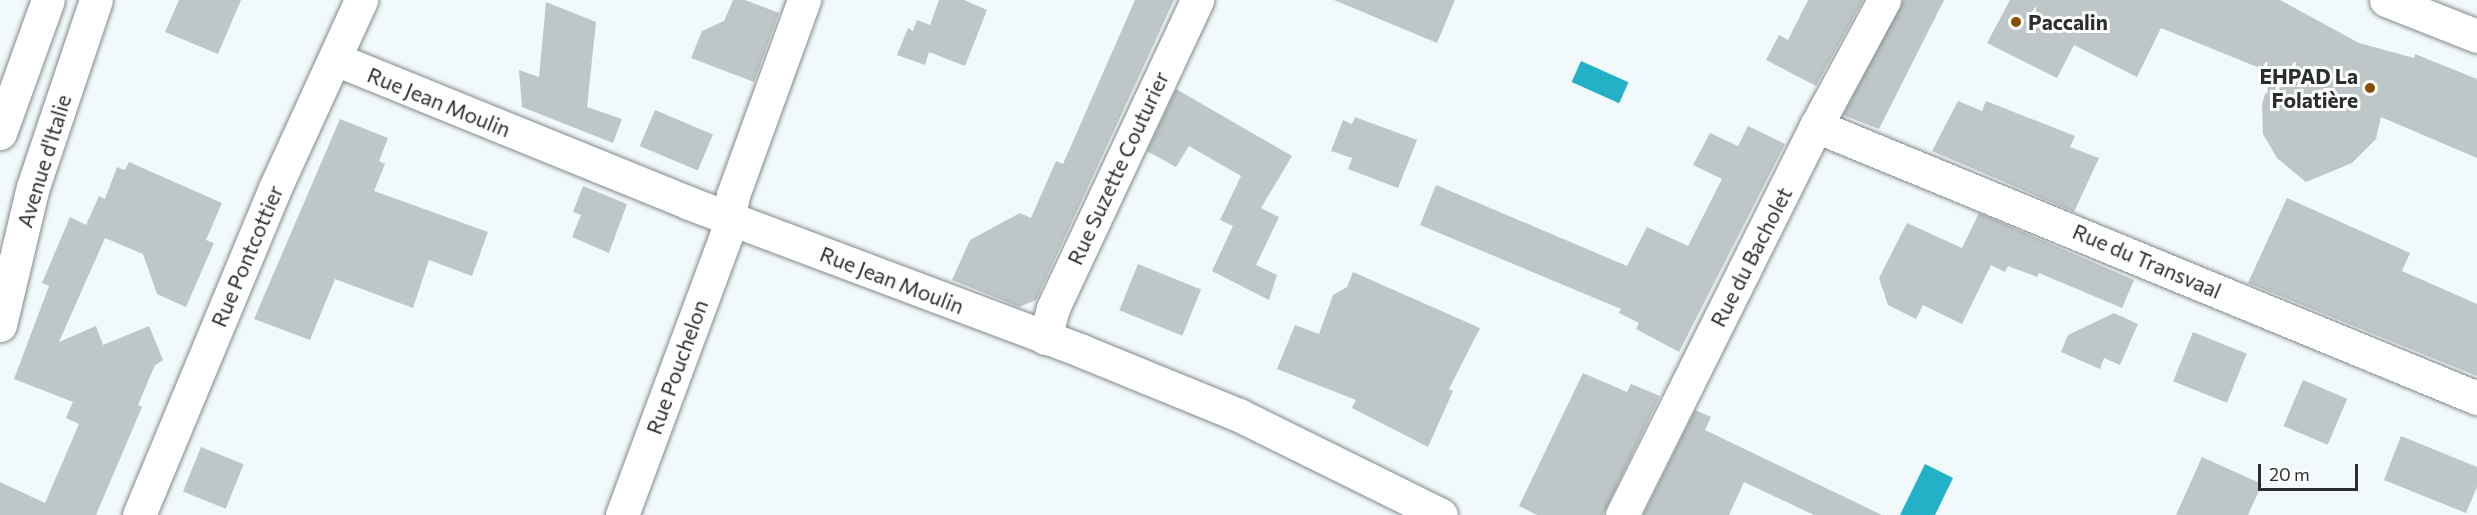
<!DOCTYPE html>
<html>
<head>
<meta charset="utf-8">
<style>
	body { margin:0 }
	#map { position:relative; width:2477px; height:515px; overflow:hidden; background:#f2f9fb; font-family:Commissioner,sans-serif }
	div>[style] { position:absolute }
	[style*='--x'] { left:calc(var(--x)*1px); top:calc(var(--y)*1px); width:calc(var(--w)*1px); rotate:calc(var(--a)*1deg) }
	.water>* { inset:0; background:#22b1c7; transform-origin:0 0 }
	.building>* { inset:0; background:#bec6c7; transform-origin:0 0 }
	.roads { filter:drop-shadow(0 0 2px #82898b) drop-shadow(0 0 2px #82898b) }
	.minor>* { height:33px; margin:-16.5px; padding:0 16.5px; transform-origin:16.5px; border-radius:16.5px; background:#fff }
	.tertiary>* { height:33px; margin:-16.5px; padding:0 16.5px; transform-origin:16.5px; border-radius:16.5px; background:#fff }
	.primary>* { height:33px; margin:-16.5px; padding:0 16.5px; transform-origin:16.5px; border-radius:16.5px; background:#fff }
	.dots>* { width:16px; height:16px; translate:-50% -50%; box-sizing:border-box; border:3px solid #fff; border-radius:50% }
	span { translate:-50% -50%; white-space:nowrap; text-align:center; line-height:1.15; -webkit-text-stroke:6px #fff; paint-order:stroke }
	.poi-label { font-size:21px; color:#2b2e2f; font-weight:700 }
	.left { translate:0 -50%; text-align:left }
	.right { translate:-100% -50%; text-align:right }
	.street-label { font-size:21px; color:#2b2e2f }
	.scale { position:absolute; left:2258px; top:464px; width:100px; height:27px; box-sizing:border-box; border:3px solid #2b2e2f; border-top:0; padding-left:8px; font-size:18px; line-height:21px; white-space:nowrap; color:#2b2e2f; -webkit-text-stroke:4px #fff; paint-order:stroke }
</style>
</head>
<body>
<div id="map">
	<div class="water">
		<i style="left:1581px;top:61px;width:52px;height:23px;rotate:24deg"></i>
		<i style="clip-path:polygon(1925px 464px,1953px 478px,1935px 515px,1900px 515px)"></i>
	</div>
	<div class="building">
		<i style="clip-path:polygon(179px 0,241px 0,218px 54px,165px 32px)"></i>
		<i style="clip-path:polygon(733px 0,745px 0,779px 13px,754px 82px,691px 58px,702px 31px,724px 21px)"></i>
		<i style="clip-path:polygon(939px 0,964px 0,987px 10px,965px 66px,929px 52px,925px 65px,897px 55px,908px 28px,913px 31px,917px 20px,930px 25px)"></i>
		<i style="clip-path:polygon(1135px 0,1174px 0,1036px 300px,1019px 307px,952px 280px,970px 240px,1020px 213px,1031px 218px,1056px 161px,1063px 164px)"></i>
		<i style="clip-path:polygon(1334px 0,1455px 0,1437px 43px)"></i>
		<i style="clip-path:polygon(1808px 0,1863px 0,1816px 86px,1766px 60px,1779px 35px,1788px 40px)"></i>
		<i style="clip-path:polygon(1903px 0,1944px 0,1879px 129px,1843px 115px)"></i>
		<i style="clip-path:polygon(2010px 0,2280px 0,2359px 43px,2414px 58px,2415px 54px,2477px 79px,2477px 158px,2381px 117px,2376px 139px,2352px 163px,2306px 182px,2277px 158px,2263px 134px,2262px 104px,2272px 73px,2161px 28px,2137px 77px,2074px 45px,2057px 78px,1987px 43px)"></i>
		<i style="clip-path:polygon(546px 2px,596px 22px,587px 107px,622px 119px,613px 143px,522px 107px,519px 70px,539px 77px)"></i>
		<i style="clip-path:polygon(1176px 89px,1292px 156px,1261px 208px,1279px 217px,1256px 265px,1277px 275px,1269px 300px,1212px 271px,1233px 226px,1220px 220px,1241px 176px,1189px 146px,1176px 167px,1147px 151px)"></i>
		<i style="clip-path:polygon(1958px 101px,1982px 111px,1986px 101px,2075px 136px,2070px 147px,2099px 158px,2074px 212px,1932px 151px)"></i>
		<i style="left:655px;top:110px;width:63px;height:39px;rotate:23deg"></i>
		<i style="clip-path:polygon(1355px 117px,1417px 140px,1398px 188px,1348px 169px,1352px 158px,1331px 151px,1343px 120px,1352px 124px)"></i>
		<i style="clip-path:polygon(340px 119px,388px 138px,379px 161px,385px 164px,374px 191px,488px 232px,472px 276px,429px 260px,413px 308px,335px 279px,310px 340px,254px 319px)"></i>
		<i style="clip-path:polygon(1748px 126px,1785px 144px,1679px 352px,1636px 329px,1639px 323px,1619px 313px,1621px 309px,1420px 225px,1436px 185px,1627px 266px,1647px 227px,1688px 246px,1722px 179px,1693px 165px,1710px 133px,1738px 146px)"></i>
		<i style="clip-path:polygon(129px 162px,222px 203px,206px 240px,214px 243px,186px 307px,157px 294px,143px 254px,105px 238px,59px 342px,96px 326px,103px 345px,149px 326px,163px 360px,155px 365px,138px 405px,142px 407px,96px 515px,0 515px,0 482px,45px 503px,79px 424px,66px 418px,73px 402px,14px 379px,49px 286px,42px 283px,70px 217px,86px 225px,99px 196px,105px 199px,117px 167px,125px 170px)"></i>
		<i style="clip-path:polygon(583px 186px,627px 204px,609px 253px,572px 237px,581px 215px,573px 212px)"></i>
		<i style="clip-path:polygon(2287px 198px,2410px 253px,2402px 271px,2477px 304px,2477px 376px,2248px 283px)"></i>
		<i style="clip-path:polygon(1979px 213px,2134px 280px,2122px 308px,2039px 273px,2037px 277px,2008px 266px,2005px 272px,1991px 265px,1962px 324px,1923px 305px,1916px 319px,1888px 305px,1879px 278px,1907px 223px,1962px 248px)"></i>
		<i style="left:1138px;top:264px;width:68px;height:50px;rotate:22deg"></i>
		<i style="clip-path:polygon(1353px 272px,1480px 328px,1449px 389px,1453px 391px,1428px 447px,1352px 408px,1356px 400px,1277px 369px,1295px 325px,1319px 334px,1333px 295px,1347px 287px)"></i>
		<i style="clip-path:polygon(2114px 313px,2138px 324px,2120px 365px,2104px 358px,2100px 369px,2061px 352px,2068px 335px)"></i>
		<i style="left:2193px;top:332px;width:58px;height:53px;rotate:22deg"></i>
		<i style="clip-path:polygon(1583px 373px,1627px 392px,1631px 384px,1660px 396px,1603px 515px,1537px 515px,1519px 506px)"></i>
		<i style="left:2303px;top:380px;width:48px;height:50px;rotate:23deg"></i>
		<i style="clip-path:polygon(1695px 410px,1711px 417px,1705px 430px,1882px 515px,1814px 515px,1744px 482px,1729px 515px,1643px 515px)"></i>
		<i style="clip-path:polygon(2401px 436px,2477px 467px,2477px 487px,2466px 513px,2384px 480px)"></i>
		<i style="left:201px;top:447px;width:46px;height:48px;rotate:22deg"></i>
		<i style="clip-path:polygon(2202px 457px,2262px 484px,2248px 515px,2176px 515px)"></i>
	</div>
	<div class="roads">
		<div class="minor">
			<i style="--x:335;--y:59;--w:382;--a:22.1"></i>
			<i style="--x:689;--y:203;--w:420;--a:20.6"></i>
			<i style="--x:1082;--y:351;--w:170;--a:22.2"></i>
			<i style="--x:1239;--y:415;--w:225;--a:26.3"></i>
			<i style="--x:1816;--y:126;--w:715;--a:22.37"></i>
			<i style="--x:1045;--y:338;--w:31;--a:-75"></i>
			<i style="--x:1053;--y:308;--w:340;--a:-64.9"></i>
			<i style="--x:622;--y:515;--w:298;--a:-69.6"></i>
			<i style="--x:726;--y:236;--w:42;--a:-80.3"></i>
			<i style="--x:733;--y:195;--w:208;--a:-70"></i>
			<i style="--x:1622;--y:515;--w:435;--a:-63.5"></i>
			<i style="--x:1816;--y:126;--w:143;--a:-61.6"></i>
		</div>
		<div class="tertiary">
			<i style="--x:2386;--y:0;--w:98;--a:21.6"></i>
			<i style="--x:139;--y:515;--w:354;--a:-67.4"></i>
			<i style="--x:275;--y:188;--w:207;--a:-65.4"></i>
		</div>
		<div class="primary">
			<i style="--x:0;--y:133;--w:141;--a:-70.2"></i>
			<i style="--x:0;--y:325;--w:142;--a:-76.6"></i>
			<i style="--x:33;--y:187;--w:197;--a:-71.4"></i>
		</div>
	</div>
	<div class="dots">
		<i style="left:2016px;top:22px;background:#874c04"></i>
		<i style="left:2370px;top:88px;background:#874c04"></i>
	</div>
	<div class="poi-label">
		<span class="left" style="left:2028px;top:22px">Paccalin</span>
		<span class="right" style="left:2358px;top:88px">EHPAD La<br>Folatière</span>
	</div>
	<div class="street-label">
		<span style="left:439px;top:102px;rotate:22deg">Rue Jean Moulin</span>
		<span style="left:44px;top:161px;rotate:-73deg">Avenue d'Italie</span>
		<span style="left:1118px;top:168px;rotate:-65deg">Rue Suzette Couturier</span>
		<span style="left:247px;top:256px;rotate:-67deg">Rue Pontcottier</span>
		<span style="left:1751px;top:257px;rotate:-63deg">Rue du Bacholet</span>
		<span style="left:2147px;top:261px;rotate:23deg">Rue du Transvaal</span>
		<span style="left:892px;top:280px;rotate:21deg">Rue Jean Moulin</span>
		<span style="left:677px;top:367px;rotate:-70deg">Rue Pouchelon</span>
	</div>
	<div class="scale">20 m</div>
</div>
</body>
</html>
